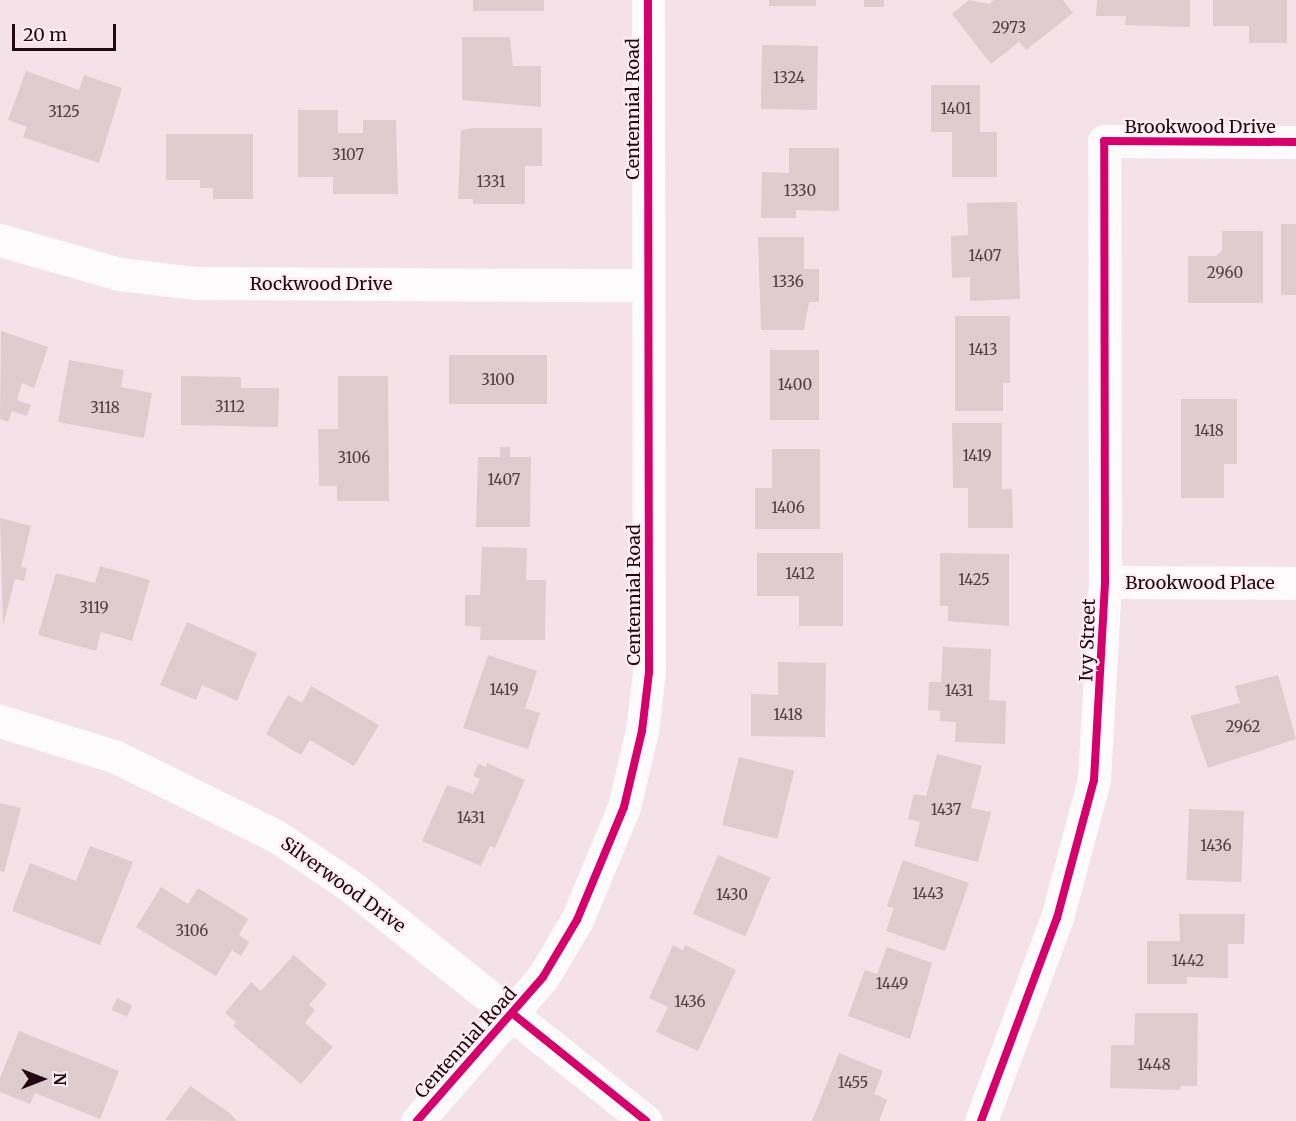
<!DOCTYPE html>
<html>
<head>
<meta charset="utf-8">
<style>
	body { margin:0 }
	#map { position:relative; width:1296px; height:1121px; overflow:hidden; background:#f4e2e8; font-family:Merriweather,serif }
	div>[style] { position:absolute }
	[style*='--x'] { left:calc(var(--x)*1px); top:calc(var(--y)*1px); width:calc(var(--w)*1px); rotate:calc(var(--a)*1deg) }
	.building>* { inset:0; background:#decccf; transform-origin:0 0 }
	.minor>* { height:33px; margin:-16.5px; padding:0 16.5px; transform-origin:16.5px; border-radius:16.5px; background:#fdfbfc }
	.cycleway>* { height:8px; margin:-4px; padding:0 4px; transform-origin:4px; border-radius:4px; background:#d6006c }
	span { translate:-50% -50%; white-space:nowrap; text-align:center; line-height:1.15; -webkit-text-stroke:4.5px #fdedf2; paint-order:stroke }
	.number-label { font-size:15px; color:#533c44 }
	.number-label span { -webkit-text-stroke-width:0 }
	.street-label { font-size:18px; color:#210812 }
	.north { position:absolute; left:12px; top:1049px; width:60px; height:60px; -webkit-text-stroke:4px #fdedf2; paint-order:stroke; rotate:90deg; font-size:16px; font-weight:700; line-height:24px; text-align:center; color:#210812 }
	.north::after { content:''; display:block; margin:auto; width:21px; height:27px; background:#210812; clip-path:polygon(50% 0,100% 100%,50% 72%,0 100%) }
	.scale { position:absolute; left:12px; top:24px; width:104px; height:27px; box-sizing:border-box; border:3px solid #210812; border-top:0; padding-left:8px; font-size:18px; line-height:21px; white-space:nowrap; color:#210812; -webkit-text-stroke:4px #fdedf2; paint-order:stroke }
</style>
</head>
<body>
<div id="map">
	<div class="building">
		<i style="left:473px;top:0;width:71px;height:11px"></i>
		<i style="left:769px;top:0;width:47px;height:6px"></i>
		<i style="left:864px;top:0;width:20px;height:7px"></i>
		<i style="clip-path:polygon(969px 0,989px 4px,994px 0,1063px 0,1073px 13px,1026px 50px,1019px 42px,991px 64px,952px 14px)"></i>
		<i style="clip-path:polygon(1097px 0,1190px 0,1190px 27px,1125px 25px,1126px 16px,1096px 16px)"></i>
		<i style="clip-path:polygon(1213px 0,1287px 0,1287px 43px,1249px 43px,1249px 26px,1213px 26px)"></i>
		<i style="clip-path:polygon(462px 37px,510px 37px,513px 66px,541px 66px,541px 107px,462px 100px)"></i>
		<i style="left:762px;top:45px;width:56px;height:64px;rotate:1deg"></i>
		<i style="clip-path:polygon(26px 71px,79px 90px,84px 75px,122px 88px,99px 163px,23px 137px,27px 127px,8px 120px)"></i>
		<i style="clip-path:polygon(931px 85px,980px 85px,980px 132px,997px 132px,997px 177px,952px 177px,952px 132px,931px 132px)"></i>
		<i style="clip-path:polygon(298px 110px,338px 110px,338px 133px,363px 133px,363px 120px,396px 120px,398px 194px,333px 194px,333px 177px,298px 177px)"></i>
		<i style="clip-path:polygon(473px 128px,542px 128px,542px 166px,525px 166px,525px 204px,473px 204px,473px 199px,458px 199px,461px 130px)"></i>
		<i style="clip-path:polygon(166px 134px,253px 134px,253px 199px,213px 199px,213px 188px,200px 188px,200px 180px,166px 180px)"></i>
		<i style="clip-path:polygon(789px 148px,839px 148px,839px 211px,796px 210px,796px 218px,761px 218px,762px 172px,789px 173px)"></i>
		<i style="clip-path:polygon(1017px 202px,1020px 299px,970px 301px,970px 277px,952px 278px,951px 236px,968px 235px,967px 203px)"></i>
		<i style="left:1281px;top:224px;width:15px;height:71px"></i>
		<i style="clip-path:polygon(1222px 231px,1263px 231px,1263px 303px,1188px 303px,1188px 256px,1216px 256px,1222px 250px)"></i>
		<i style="clip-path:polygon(758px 237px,804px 237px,804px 269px,819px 269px,819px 302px,809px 302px,804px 330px,761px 330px)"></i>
		<i style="clip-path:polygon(955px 316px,1010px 316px,1010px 383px,1003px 383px,1003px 411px,955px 411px)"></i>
		<i style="clip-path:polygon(1px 331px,48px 347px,34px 388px,22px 383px,17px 400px,31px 405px,27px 416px,12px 411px,8px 422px,0 419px)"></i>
		<i style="left:770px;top:350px;width:49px;height:70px"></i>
		<i style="left:449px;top:355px;width:98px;height:49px"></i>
		<i style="clip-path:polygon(69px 360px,124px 370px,121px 387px,152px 393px,144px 438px,58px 422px)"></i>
		<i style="clip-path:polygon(181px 376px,241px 377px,241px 388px,279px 388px,278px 427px,181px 425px)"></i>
		<i style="clip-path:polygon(338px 376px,388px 376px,389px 501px,337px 501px,337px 486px,319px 486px,318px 429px,338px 429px)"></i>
		<i style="clip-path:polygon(1181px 399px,1237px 399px,1237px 464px,1224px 464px,1224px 498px,1181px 498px)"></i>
		<i style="clip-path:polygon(952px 423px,1002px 423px,1002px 489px,1012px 489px,1013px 528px,968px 528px,968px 488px,953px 488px)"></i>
		<i style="clip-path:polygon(500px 447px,510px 447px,510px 457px,531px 457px,530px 527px,476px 527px,478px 457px,500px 457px)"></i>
		<i style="clip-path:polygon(772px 449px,820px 449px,820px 529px,755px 529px,755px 488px,772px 488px)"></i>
		<i style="clip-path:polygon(0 518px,31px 526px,21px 567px,27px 568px,24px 581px,15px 579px,3px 626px)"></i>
		<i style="clip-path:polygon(482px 547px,527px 548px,526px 580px,546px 580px,545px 640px,480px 640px,481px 627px,465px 626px,465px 595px,480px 595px)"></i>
		<i style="clip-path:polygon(757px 553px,843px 553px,843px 626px,799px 626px,799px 596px,757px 596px)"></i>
		<i style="clip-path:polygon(940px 553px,1009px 554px,1009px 626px,948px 621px,948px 606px,940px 606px)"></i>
		<i style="clip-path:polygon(100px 566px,150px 580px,132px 641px,101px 632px,96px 651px,38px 635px,56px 573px,95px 583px)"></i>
		<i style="clip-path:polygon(187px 622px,257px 653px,237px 701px,202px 685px,196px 700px,160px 685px)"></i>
		<i style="clip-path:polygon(943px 647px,991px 649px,989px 700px,1006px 701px,1005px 744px,955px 742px,956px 722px,940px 721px,940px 711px,928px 710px,929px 682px,941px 682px)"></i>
		<i style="clip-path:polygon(488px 655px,537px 671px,525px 708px,540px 713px,528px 749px,463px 728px)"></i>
		<i style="clip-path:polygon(778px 662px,826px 663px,825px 737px,751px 736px,751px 694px,778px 695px)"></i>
		<i style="clip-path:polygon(1278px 675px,1296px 739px,1208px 768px,1190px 716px,1240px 703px,1235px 686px)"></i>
		<i style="clip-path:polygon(311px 686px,379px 725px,354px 766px,310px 740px,301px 755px,266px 734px,288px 695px,302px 703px)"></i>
		<i style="clip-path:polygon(937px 754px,982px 766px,971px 808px,991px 812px,978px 862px,914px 846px,920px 822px,908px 819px,914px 794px,926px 796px)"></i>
		<i style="left:739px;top:757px;width:57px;height:70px;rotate:14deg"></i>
		<i style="clip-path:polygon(487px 763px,525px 780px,495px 848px,490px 846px,481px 866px,422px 841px,447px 785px,473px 794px,480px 779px,473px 776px,478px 764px,486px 767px)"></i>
		<i style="clip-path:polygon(0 803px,21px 808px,4px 872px,0 871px)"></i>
		<i style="left:1189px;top:809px;width:55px;height:71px;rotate:2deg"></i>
		<i style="clip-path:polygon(90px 846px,133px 862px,100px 945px,12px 911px,30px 863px,76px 881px)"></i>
		<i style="left:718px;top:855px;width:57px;height:64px;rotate:23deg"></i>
		<i style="clip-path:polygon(903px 860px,969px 883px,945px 951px,886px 931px,894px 908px,887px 906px)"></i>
		<i style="clip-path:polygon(161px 887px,188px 904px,198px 888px,248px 919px,239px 935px,249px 942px,241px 956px,232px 950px,216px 976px,136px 927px)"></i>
		<i style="clip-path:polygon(1179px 914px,1245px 914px,1244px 944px,1228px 944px,1228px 978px,1187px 977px,1187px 984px,1147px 984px,1147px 941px,1180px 941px)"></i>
		<i style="clip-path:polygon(673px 945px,683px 950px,685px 945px,736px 970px,698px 1051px,656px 1032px,668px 1007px,649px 998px)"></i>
		<i style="clip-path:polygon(887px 947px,932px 963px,910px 1039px,848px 1016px,865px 970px,877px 974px)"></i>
		<i style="clip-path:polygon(294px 955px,327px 984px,309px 1005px,315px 1010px,305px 1023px,333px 1047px,301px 1084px,233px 1026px,236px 1022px,225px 1013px,251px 982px,261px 991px)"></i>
		<i style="left:117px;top:998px;width:17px;height:13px;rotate:25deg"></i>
		<i style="clip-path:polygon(1135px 1013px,1198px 1013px,1197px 1086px,1181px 1086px,1180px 1090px,1110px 1088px,1111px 1045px,1134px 1045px)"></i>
		<i style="clip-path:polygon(19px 1031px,119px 1071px,100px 1119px,35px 1093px,30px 1104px,0 1092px,0 1078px)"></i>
		<i style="clip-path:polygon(839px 1053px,883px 1071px,874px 1094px,887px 1100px,879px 1121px,812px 1121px)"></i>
		<i style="clip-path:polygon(190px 1086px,231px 1114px,237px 1121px,165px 1120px)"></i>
	</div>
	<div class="minor">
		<i style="--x:0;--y:240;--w:124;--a:15.9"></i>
		<i style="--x:119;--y:274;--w:77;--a:6.8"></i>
		<i style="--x:195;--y:283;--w:453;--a:0.3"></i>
		<i style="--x:1105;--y:582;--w:191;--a:0.3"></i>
		<i style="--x:0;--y:721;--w:121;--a:17.2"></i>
		<i style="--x:116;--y:757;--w:178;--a:26.3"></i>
		<i style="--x:276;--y:836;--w:88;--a:33.9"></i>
		<i style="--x:349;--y:885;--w:379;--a:38.5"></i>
		<i style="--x:417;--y:1121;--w:191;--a:-48.8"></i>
		<i style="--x:543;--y:977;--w:66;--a:-59.2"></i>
		<i style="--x:577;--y:920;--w:122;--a:-67.4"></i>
		<i style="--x:624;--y:807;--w:78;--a:-76.7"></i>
		<i style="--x:642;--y:731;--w:59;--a:-83.2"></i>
		<i style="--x:649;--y:672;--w:672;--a:-90.09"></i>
		<i style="--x:981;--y:1121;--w:217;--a:-69.5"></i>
		<i style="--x:1057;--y:918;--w:143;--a:-75"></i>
		<i style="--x:1094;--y:780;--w:198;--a:-86.8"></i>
		<i style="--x:1105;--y:582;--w:441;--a:-90.1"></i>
		<i style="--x:1104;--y:141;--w:192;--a:0.3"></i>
	</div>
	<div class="cycleway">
		<i style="--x:513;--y:1014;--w:171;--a:38.8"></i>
		<i style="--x:417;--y:1121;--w:191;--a:-48.8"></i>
		<i style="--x:543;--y:977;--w:66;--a:-59.2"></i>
		<i style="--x:577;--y:920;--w:122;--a:-67.4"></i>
		<i style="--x:624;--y:807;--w:78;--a:-76.7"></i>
		<i style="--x:642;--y:731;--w:59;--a:-83.2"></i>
		<i style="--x:649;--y:672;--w:672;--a:-90.09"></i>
		<i style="--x:981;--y:1121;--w:217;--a:-69.5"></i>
		<i style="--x:1057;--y:918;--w:143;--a:-75"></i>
		<i style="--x:1094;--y:780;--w:198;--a:-86.8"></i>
		<i style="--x:1105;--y:582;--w:441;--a:-90.1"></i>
		<i style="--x:1104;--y:141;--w:192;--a:0.3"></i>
	</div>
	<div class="number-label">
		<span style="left:1009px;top:28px">2973</span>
		<span style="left:789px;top:78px">1324</span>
		<span style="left:956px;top:109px">1401</span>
		<span style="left:64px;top:112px">3125</span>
		<span style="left:348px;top:155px">3107</span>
		<span style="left:491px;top:182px">1331</span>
		<span style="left:800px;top:191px">1330</span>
		<span style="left:985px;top:256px">1407</span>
		<span style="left:1225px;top:273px">2960</span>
		<span style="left:788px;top:282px">1336</span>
		<span style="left:983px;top:350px">1413</span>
		<span style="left:498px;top:380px">3100</span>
		<span style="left:795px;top:385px">1400</span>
		<span style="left:230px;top:407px">3112</span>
		<span style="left:105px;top:408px">3118</span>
		<span style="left:1209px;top:431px">1418</span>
		<span style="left:977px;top:456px">1419</span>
		<span style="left:354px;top:458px">3106</span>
		<span style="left:504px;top:480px">1407</span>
		<span style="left:788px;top:508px">1406</span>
		<span style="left:800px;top:574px">1412</span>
		<span style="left:974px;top:580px">1425</span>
		<span style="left:94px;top:608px">3119</span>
		<span style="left:504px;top:690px">1419</span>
		<span style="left:959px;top:691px">1431</span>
		<span style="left:788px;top:715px">1418</span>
		<span style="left:1243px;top:727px">2962</span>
		<span style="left:946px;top:810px">1437</span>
		<span style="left:471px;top:818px">1431</span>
		<span style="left:1216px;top:846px">1436</span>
		<span style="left:928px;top:894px">1443</span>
		<span style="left:732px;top:895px">1430</span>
		<span style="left:192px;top:931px">3106</span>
		<span style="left:1188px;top:961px">1442</span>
		<span style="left:892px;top:984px">1449</span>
		<span style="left:690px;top:1002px">1436</span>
		<span style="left:1154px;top:1065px">1448</span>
		<span style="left:853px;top:1083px">1455</span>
	</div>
	<div class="street-label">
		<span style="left:633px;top:109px;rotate:-90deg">Centennial Road</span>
		<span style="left:1200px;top:127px">Brookwood Drive</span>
		<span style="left:321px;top:284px">Rockwood Drive</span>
		<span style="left:1200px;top:583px">Brookwood Place</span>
		<span style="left:634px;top:595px;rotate:-90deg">Centennial Road</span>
		<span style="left:1088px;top:640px;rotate:-88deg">Ivy Street</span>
		<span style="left:343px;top:885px;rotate:36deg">Silverwood Drive</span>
		<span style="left:466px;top:1043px;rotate:-48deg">Centennial Road</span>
	</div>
	<div class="north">N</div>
	<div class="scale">20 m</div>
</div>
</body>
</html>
